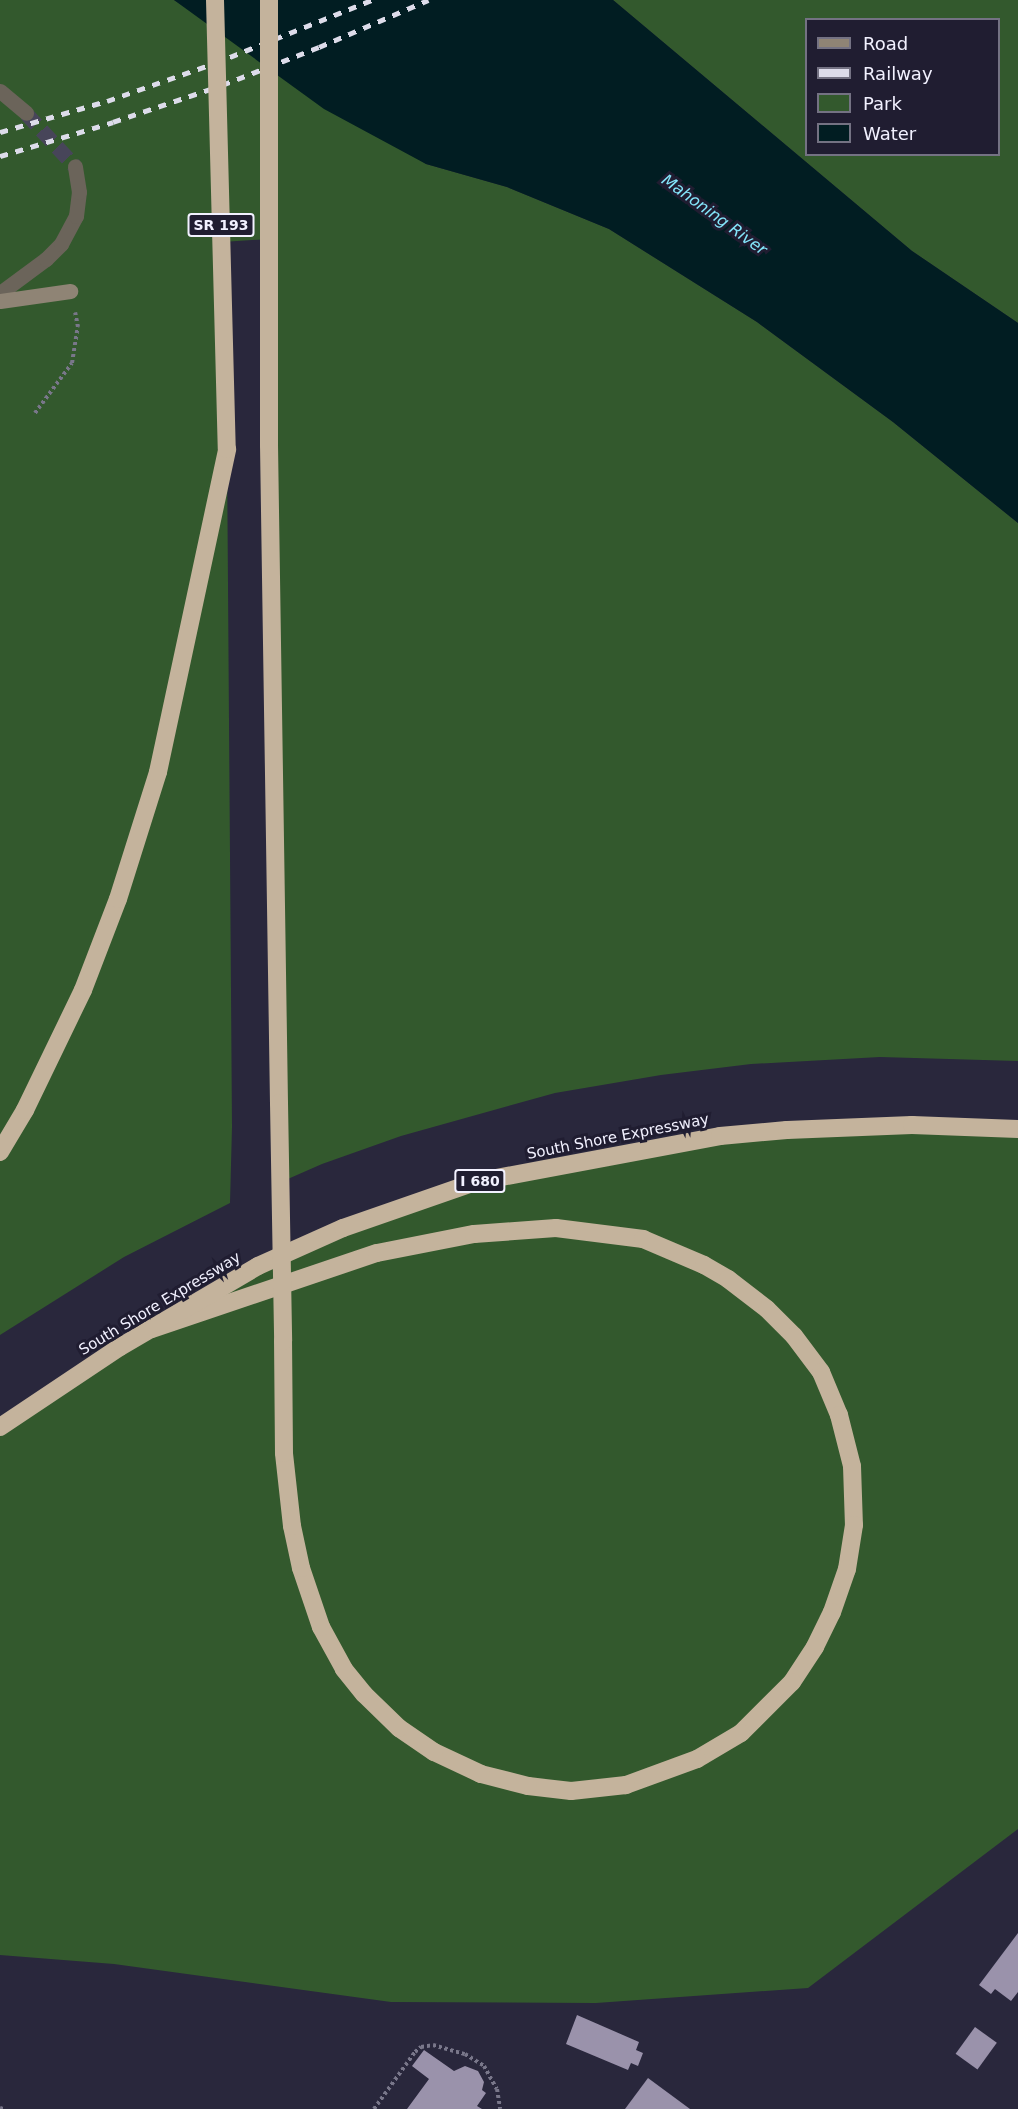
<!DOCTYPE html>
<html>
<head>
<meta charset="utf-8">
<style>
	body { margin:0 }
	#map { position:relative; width:1018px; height:2109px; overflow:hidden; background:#29273c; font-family:"DejaVu Sans",sans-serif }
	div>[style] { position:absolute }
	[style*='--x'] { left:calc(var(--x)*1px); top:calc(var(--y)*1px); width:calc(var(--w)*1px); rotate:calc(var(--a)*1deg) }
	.green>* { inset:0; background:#33592d }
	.water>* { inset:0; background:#011d22 }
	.building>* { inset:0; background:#9a92ab; transform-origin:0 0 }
	.street-tunnel>* { height:15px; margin-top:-7.5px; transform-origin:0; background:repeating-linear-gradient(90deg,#474559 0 15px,transparent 0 23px) }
	.path>* { height:4px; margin-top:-2px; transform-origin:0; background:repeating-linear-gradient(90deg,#79778a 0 3px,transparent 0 6px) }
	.street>* { height:15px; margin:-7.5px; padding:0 7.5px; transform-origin:7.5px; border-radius:7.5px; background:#6b645a }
	.secondary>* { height:15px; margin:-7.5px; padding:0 7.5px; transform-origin:7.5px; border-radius:7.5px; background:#8f8475 }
	.highway>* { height:18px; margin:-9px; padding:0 9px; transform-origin:9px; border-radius:9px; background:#c4b39c }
	.rail>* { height:4.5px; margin-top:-2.25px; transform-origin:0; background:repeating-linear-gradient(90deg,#dddcea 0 8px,transparent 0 16px) }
	.highway-bridge>* { height:18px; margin:-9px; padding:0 9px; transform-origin:9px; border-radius:9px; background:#c4b39c }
	span { translate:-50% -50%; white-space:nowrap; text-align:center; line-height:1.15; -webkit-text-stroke:6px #201d31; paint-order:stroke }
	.shield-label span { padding:2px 4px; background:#201d31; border:2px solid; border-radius:4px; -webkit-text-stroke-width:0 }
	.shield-label { font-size:14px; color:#f2f1ff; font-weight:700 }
	.street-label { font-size:15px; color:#f2f1ff }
	.water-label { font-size:16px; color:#84e6fb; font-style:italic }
	.legend { position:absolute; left:805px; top:18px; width:195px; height:138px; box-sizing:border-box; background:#201d31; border:2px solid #747283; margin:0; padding:8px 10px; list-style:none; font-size:18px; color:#f2f1ff }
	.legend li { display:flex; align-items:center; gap:12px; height:30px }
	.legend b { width:30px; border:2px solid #747283 }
</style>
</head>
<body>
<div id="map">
	<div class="green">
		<i style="clip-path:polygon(0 0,174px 0,426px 164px,507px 187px,609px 229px,757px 322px,893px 422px,1018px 523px,1018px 1061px,880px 1057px,751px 1064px,661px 1075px,555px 1093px,401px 1136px,322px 1164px,281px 1182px,269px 239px,222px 242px,227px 449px,232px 1127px,230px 1203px,124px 1257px,0 1335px)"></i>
		<i style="clip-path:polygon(evenodd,613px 0,1018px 0,1018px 323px,912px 251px,613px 0,806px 20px,998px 20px,998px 154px,806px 154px,806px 20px)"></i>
		<i style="clip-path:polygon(1018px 1129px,1018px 1829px,808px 1988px,596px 2003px,391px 2002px,114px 1964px,0 1955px,0 1427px,258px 1266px,475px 1182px,720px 1136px)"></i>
	</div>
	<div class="water">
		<i style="clip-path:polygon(174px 0,613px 0,912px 251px,1018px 323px,1018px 523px,893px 422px,757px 322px,609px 229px,507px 187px,426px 164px,324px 109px)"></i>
	</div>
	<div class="building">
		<i style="clip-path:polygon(1018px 1933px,1018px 1992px,1011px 2001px,995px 1989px,991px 1994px,979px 1985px)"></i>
		<i style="clip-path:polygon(577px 2015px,639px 2042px,636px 2050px,643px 2053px,638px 2066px,631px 2063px,628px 2070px,566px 2044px)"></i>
		<i style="left:975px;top:2027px;width:27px;height:33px;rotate:36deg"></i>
		<i style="clip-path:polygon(424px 2050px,454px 2071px,465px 2066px,478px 2071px,484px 2082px,482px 2090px,486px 2093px,477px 2106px,482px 2109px,407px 2109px,429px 2079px,412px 2066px)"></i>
		<i style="clip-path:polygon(648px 2078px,690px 2109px,625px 2109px)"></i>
	</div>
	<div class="street-tunnel">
		<i style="--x:26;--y:113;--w:72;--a:47.2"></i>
	</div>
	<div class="path">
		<i style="--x:35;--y:413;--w:62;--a:-53.5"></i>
		<i style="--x:72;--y:363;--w:36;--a:-81"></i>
		<i style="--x:78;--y:327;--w:15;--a:-101"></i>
		<i style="--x:0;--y:2108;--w:3;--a:18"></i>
		<i style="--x:374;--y:2109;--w:70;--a:-54.3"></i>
		<i style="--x:415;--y:2052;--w:8;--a:-40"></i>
		<i style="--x:421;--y:2047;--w:12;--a:-9"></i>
		<i style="--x:433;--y:2045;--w:33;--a:16"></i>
		<i style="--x:465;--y:2054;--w:22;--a:32"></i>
		<i style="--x:484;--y:2066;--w:26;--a:61"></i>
		<i style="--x:497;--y:2089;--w:20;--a:81"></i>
	</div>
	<div class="street">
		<i style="--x:0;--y:91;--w:34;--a:40"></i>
		<i style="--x:0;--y:293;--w:57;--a:-36.5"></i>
		<i style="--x:46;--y:259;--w:21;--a:-45"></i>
		<i style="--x:61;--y:244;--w:32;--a:-62"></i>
		<i style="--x:76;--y:216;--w:24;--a:-83"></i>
		<i style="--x:79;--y:192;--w:26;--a:-99"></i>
	</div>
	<div class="secondary">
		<i style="--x:0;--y:301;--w:71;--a:-8.1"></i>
	</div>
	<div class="highway">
		<i style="--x:269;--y:445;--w:658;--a:89.13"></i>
		<i style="--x:0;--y:1152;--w:49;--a:-59.2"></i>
		<i style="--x:25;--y:1110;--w:133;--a:-64.2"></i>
		<i style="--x:83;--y:990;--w:97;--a:-69"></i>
		<i style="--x:118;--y:899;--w:133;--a:-72.5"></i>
		<i style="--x:158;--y:772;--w:330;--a:-77.9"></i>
		<i style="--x:152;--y:1329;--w:237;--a:-18.7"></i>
		<i style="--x:377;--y:1253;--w:99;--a:-11.1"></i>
		<i style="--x:474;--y:1234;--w:82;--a:-4.2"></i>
		<i style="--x:556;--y:1228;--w:88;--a:7.2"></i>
		<i style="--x:643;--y:1239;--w:66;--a:23.1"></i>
		<i style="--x:704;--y:1265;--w:28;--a:30"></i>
		<i style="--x:728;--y:1279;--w:49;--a:37.6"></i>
		<i style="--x:767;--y:1309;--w:38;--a:45"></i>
		<i style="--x:794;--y:1336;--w:45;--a:53.1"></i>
		<i style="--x:821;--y:1372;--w:47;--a:67.3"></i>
		<i style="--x:839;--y:1415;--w:53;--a:75.7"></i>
		<i style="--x:852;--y:1466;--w:59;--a:88.1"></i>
		<i style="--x:854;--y:1525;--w:45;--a:99"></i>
		<i style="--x:847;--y:1569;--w:46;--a:109.2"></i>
		<i style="--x:832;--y:1612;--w:39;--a:116"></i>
		<i style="--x:815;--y:1647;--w:42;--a:123.3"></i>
		<i style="--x:792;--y:1682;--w:72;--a:135"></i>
		<i style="--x:741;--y:1733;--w:51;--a:149.4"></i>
		<i style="--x:697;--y:1759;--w:76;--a:159.9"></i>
		<i style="--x:626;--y:1785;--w:55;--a:173.8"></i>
		<i style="--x:571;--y:1791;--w:43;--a:-173.4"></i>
		<i style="--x:528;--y:1786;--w:49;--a:-165.7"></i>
		<i style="--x:481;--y:1774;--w:52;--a:-154.9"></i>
		<i style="--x:434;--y:1752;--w:42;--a:-145.6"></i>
		<i style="--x:399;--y:1728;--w:49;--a:-135.8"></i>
		<i style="--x:364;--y:1694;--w:32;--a:-129"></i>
		<i style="--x:344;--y:1669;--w:48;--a:-118.7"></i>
		<i style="--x:321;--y:1627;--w:62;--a:-108.7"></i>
		<i style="--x:301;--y:1568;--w:43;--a:-102.1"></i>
		<i style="--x:292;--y:1526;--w:73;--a:-96.3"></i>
		<i style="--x:284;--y:1453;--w:112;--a:-90.5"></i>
		<i style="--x:0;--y:1427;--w:144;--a:-33.7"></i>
		<i style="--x:120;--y:1347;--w:160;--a:-30.4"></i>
		<i style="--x:258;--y:1266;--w:93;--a:-24.1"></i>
		<i style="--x:343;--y:1228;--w:140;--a:-19.2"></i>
		<i style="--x:475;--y:1182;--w:249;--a:-10.6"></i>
		<i style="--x:720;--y:1136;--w:67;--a:-5.1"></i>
		<i style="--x:787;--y:1130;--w:125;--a:-2.3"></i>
		<i style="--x:912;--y:1125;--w:106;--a:2.2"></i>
	</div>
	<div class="rail">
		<i style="--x:0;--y:132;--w:111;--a:-16.2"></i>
		<i style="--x:107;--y:101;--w:114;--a:-19.4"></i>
		<i style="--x:215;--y:63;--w:169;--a:-21.9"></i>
		<i style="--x:0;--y:156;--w:118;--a:-16.7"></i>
		<i style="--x:113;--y:122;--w:115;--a:-18.7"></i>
		<i style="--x:222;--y:85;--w:104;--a:-21.4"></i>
		<i style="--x:319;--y:47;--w:119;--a:-23.3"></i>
	</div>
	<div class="highway-bridge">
		<i style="--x:215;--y:0;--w:449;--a:88.5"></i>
		<i style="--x:269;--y:445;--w:445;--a:-90"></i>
		<i style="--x:279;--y:1103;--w:238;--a:89"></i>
	</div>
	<div class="shield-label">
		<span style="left:221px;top:225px">SR 193</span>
		<span style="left:480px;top:1181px">I 680</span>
	</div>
	<div class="street-label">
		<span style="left:618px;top:1137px;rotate:-11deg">South Shore Expressway</span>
		<span style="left:160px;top:1304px;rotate:-31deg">South Shore Expressway</span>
	</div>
	<div class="water-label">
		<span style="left:714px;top:215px;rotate:36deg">Mahoning River</span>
	</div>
	<ul class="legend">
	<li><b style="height:8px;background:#8f8475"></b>Road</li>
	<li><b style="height:8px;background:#dddcea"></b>Railway</li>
	<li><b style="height:16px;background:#33592d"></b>Park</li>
	<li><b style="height:16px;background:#011d22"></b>Water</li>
	</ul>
</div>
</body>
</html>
